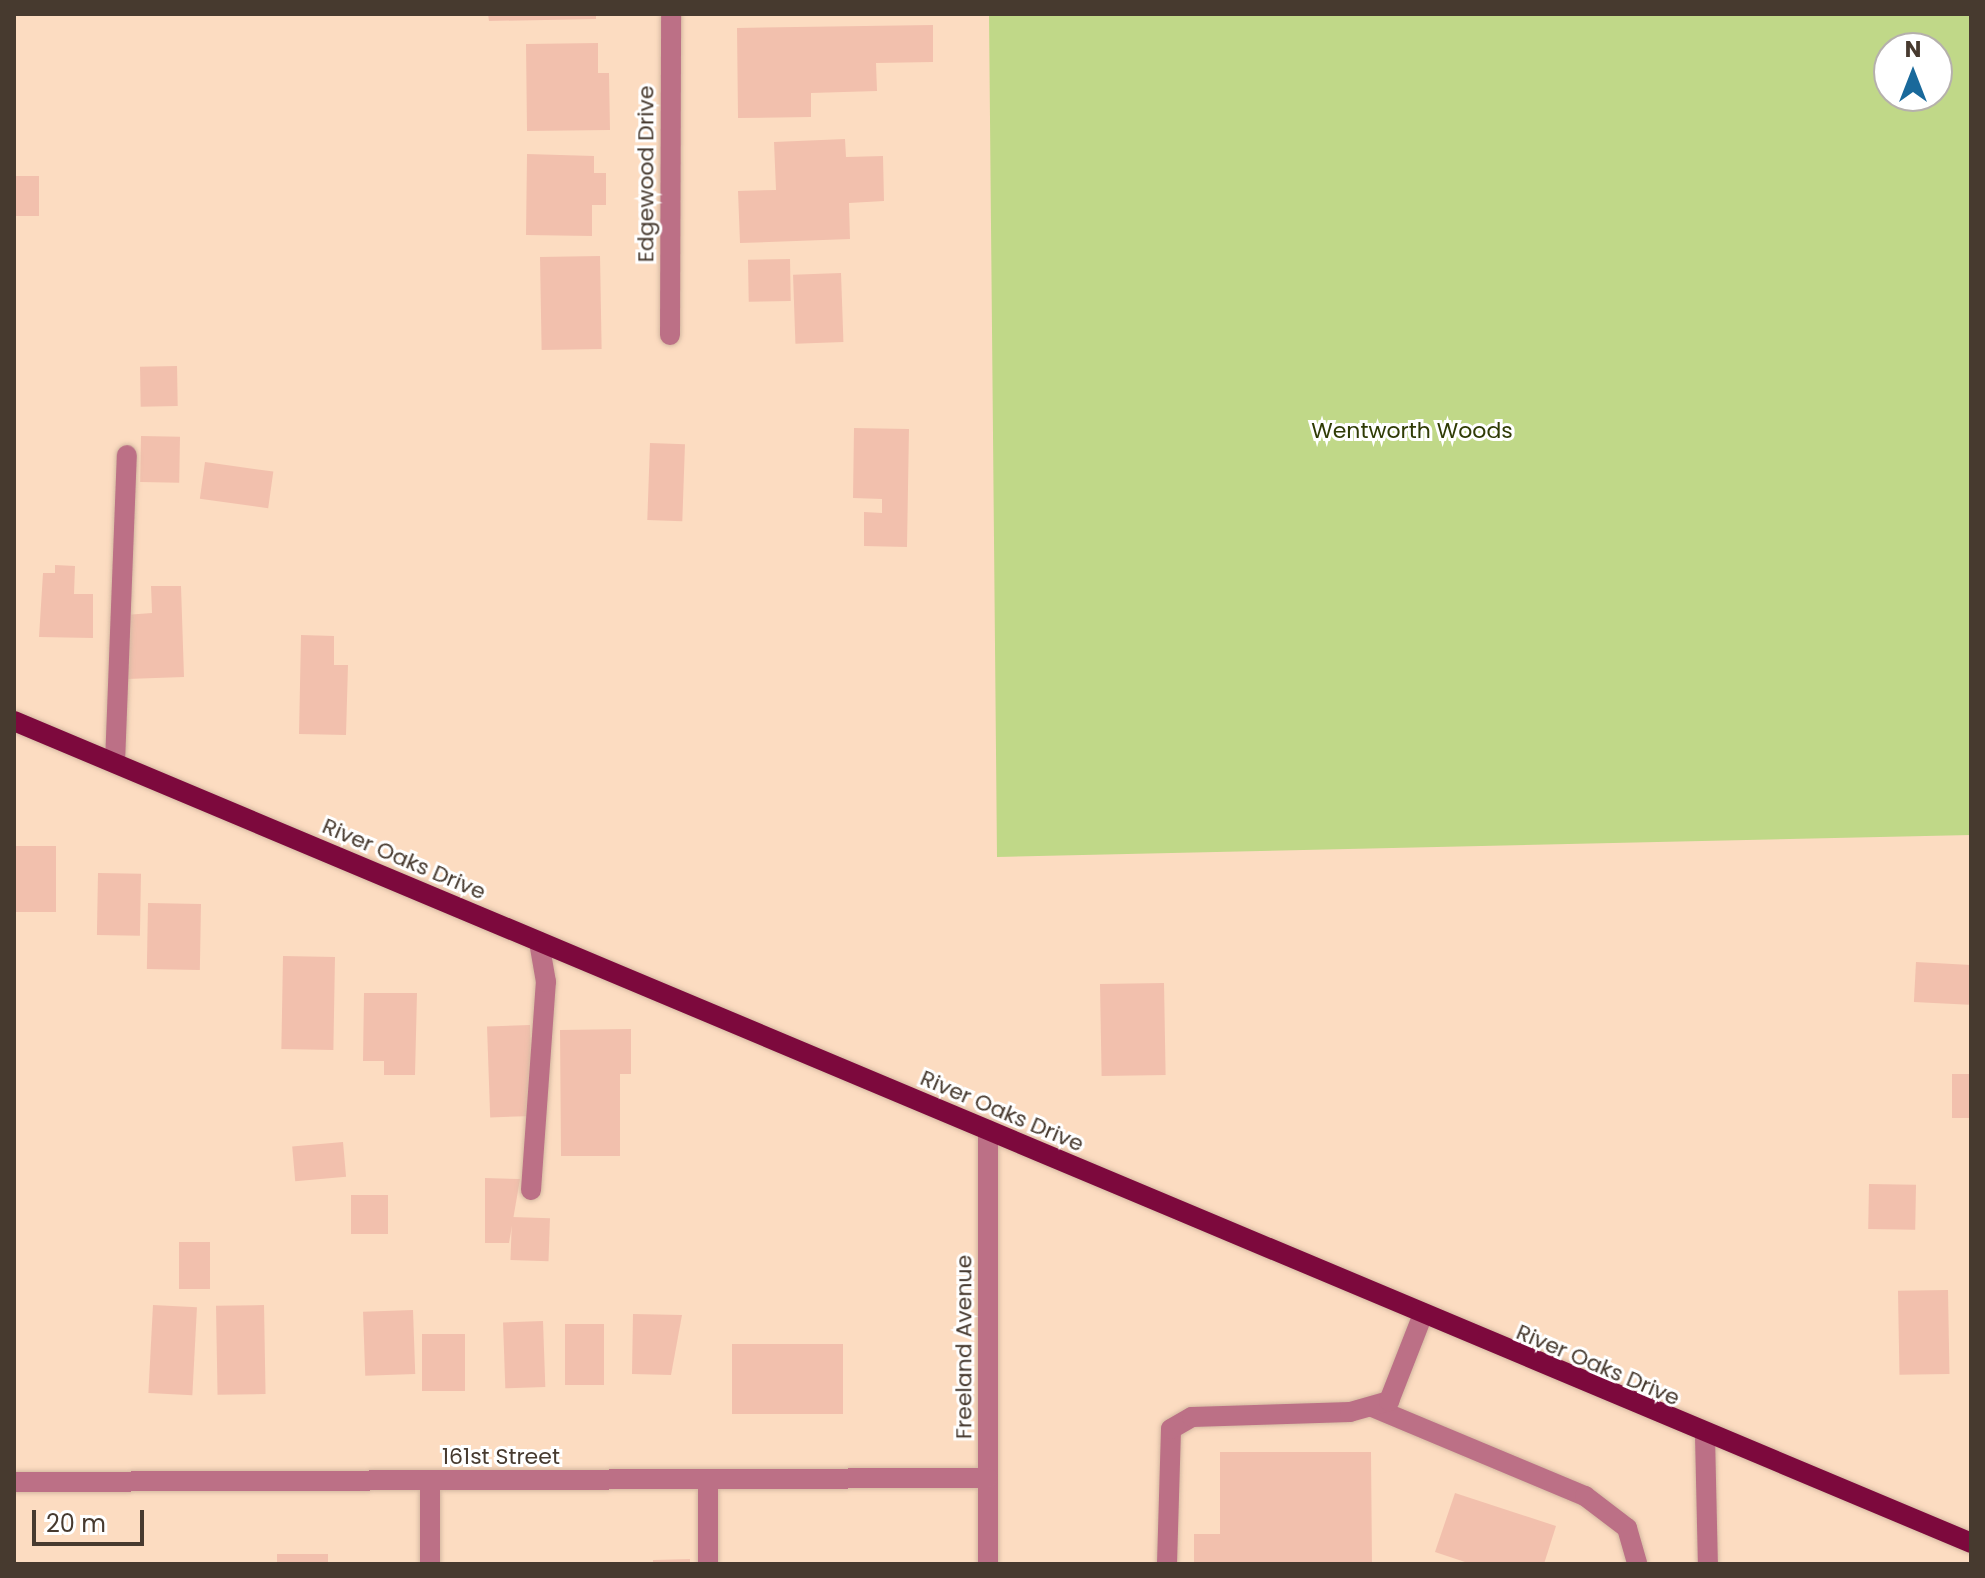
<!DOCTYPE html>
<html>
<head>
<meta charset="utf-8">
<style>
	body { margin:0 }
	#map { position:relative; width:1985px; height:1578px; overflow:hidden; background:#fcdcc1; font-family:Poppins,sans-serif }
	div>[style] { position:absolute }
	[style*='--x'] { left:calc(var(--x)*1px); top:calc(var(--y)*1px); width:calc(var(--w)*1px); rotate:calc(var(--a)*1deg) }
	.green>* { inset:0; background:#c0d888 }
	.building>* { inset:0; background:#f2c0ad; transform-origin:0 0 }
	.roads { filter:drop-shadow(0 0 2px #d4b8a1) drop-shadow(0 0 2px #d4b8a1) }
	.minor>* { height:20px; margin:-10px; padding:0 10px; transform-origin:10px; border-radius:10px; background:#bc7086 }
	.major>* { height:20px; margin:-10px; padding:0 10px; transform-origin:10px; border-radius:10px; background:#7d093d }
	span { translate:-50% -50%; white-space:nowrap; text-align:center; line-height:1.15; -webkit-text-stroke:6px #fff; paint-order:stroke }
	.street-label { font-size:22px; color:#473a2f }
	.park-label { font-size:22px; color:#2f3b05 }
	.frame { position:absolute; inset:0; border:16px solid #473a2f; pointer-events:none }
	.north { position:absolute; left:1873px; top:32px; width:80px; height:80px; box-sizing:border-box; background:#fff; border:2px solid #b5b0ac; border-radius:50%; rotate:0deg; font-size:22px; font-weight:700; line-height:32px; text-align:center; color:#473a2f }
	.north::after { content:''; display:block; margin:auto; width:28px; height:36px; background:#19699b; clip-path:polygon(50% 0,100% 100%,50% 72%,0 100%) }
	.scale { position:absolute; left:32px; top:1510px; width:112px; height:36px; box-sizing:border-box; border:4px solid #473a2f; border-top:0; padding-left:10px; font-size:24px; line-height:28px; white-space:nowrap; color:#473a2f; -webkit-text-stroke:6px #fff; paint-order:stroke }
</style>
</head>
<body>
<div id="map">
	<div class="green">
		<i style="clip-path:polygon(evenodd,989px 14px,1971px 14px,1971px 835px,997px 857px,989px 14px,1889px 48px,1937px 48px,1937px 96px,1889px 96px,1889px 48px)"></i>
	</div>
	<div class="building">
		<i style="clip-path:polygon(488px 14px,596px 14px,596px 19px,489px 21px)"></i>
		<i style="clip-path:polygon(933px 25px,933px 62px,876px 63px,877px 91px,811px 93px,811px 117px,738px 118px,737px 28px)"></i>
		<i style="clip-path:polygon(598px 43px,598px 73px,609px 73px,610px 130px,527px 131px,526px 44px)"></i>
		<i style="clip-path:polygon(845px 139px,846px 157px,883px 156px,884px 201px,849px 203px,850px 239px,740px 243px,738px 191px,776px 190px,774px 142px)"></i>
		<i style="clip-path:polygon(527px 154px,594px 156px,594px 173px,606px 173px,606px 205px,592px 205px,592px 236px,526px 235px)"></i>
		<i style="left:14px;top:176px;width:25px;height:40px"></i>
		<i style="left:600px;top:256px;width:93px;height:60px;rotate:89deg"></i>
		<i style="left:790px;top:259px;width:42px;height:42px;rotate:89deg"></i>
		<i style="left:841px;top:273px;width:69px;height:48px;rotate:88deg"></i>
		<i style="left:177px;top:366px;width:40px;height:37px;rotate:89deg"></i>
		<i style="clip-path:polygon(854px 428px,909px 429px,907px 547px,864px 546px,864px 512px,882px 513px,882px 499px,853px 498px)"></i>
		<i style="left:141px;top:436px;width:39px;height:46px;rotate:1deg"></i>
		<i style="left:650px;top:443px;width:35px;height:77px;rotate:2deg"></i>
		<i style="left:205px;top:462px;width:69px;height:37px;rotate:8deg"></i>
		<i style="clip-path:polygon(55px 565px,75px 566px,74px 594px,93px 594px,93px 638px,39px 637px,43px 573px,55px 573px)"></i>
		<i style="clip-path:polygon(151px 586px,181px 586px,184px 677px,127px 679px,125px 615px,152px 613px)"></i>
		<i style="clip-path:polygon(301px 635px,334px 636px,334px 665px,348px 665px,346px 735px,299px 734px)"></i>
		<i style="left:14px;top:846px;width:42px;height:66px"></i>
		<i style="left:98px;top:873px;width:43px;height:62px;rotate:1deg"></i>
		<i style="left:148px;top:903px;width:53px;height:66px;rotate:1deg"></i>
		<i style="left:283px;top:956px;width:52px;height:93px;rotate:1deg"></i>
		<i style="left:1916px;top:962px;width:55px;height:40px;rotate:3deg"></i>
		<i style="left:1164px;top:983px;width:92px;height:64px;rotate:89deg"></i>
		<i style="clip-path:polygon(364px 993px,417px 993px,415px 1075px,384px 1075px,384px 1061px,363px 1061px)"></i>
		<i style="left:530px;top:1025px;width:91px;height:43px;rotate:88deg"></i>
		<i style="clip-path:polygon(631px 1029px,631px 1074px,620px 1074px,620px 1156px,561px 1156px,560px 1030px)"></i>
		<i style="left:1952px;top:1074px;width:19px;height:44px"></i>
		<i style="left:343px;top:1142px;width:35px;height:51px;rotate:85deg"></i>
		<i style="clip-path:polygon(485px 1178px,520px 1179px,509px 1243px,485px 1243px)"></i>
		<i style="left:1869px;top:1184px;width:47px;height:45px;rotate:1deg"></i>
		<i style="left:351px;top:1195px;width:37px;height:39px"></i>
		<i style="left:512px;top:1217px;width:38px;height:43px;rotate:2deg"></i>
		<i style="left:179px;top:1242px;width:31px;height:47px"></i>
		<i style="left:1948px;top:1290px;width:84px;height:50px;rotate:89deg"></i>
		<i style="left:153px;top:1305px;width:44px;height:88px;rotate:3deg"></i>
		<i style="left:264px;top:1305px;width:89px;height:48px;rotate:89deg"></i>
		<i style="left:413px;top:1310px;width:64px;height:50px;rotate:88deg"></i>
		<i style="clip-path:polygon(633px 1314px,682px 1315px,671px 1375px,632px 1374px)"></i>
		<i style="left:543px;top:1321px;width:66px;height:40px;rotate:88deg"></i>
		<i style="left:565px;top:1324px;width:39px;height:61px"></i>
		<i style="left:422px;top:1334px;width:43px;height:57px"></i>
		<i style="left:732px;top:1344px;width:111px;height:70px"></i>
		<i style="clip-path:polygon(1220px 1452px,1371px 1452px,1372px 1564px,1194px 1564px,1194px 1534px,1220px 1534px)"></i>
		<i style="clip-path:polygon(1455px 1493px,1556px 1526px,1544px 1564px,1471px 1564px,1435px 1552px)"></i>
		<i style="left:328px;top:1554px;width:10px;height:51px;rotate:90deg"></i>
		<i style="clip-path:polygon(690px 1559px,690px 1564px,653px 1564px,653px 1560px)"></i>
	</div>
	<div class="roads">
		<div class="minor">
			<i style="--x:670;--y:335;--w:321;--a:-89.8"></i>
			<i style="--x:115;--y:763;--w:308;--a:-87.8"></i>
			<i style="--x:988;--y:1130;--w:434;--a:90"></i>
			<i style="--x:531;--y:1190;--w:209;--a:-85.9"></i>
			<i style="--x:546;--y:982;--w:41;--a:-99.9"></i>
			<i style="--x:1372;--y:1407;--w:231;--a:22.7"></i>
			<i style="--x:1585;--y:1496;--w:53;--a:37.3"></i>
			<i style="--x:1627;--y:1528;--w:37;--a:74"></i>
			<i style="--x:1705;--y:1436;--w:128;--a:88.7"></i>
			<i style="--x:708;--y:1480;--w:84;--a:90"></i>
			<i style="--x:14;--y:1482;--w:974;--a:-0.24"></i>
			<i style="--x:430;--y:1482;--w:82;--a:90"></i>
			<i style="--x:1167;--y:1564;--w:135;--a:-88.3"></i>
			<i style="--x:1171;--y:1429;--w:24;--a:-30"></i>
			<i style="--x:1192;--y:1417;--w:158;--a:-1.8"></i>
			<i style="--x:1350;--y:1412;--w:41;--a:-15.8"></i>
			<i style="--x:1389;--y:1401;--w:90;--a:-68.6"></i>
		</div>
		<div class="major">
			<i style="--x:14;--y:721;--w:2123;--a:22.78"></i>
		</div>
	</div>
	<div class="street-label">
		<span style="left:646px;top:174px;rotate:-90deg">Edgewood Drive</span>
		<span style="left:404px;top:859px;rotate:23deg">River Oaks Drive</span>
		<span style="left:1002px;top:1111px;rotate:23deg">River Oaks Drive</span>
		<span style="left:964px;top:1347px;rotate:-90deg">Freeland Avenue</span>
		<span style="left:1598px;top:1365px;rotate:23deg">River Oaks Drive</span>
		<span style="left:501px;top:1457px">161st Street</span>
	</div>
	<div class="park-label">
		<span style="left:1412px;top:431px">Wentworth Woods</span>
	</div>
	<div class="frame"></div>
	<div class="north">N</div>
	<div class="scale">20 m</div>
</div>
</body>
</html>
